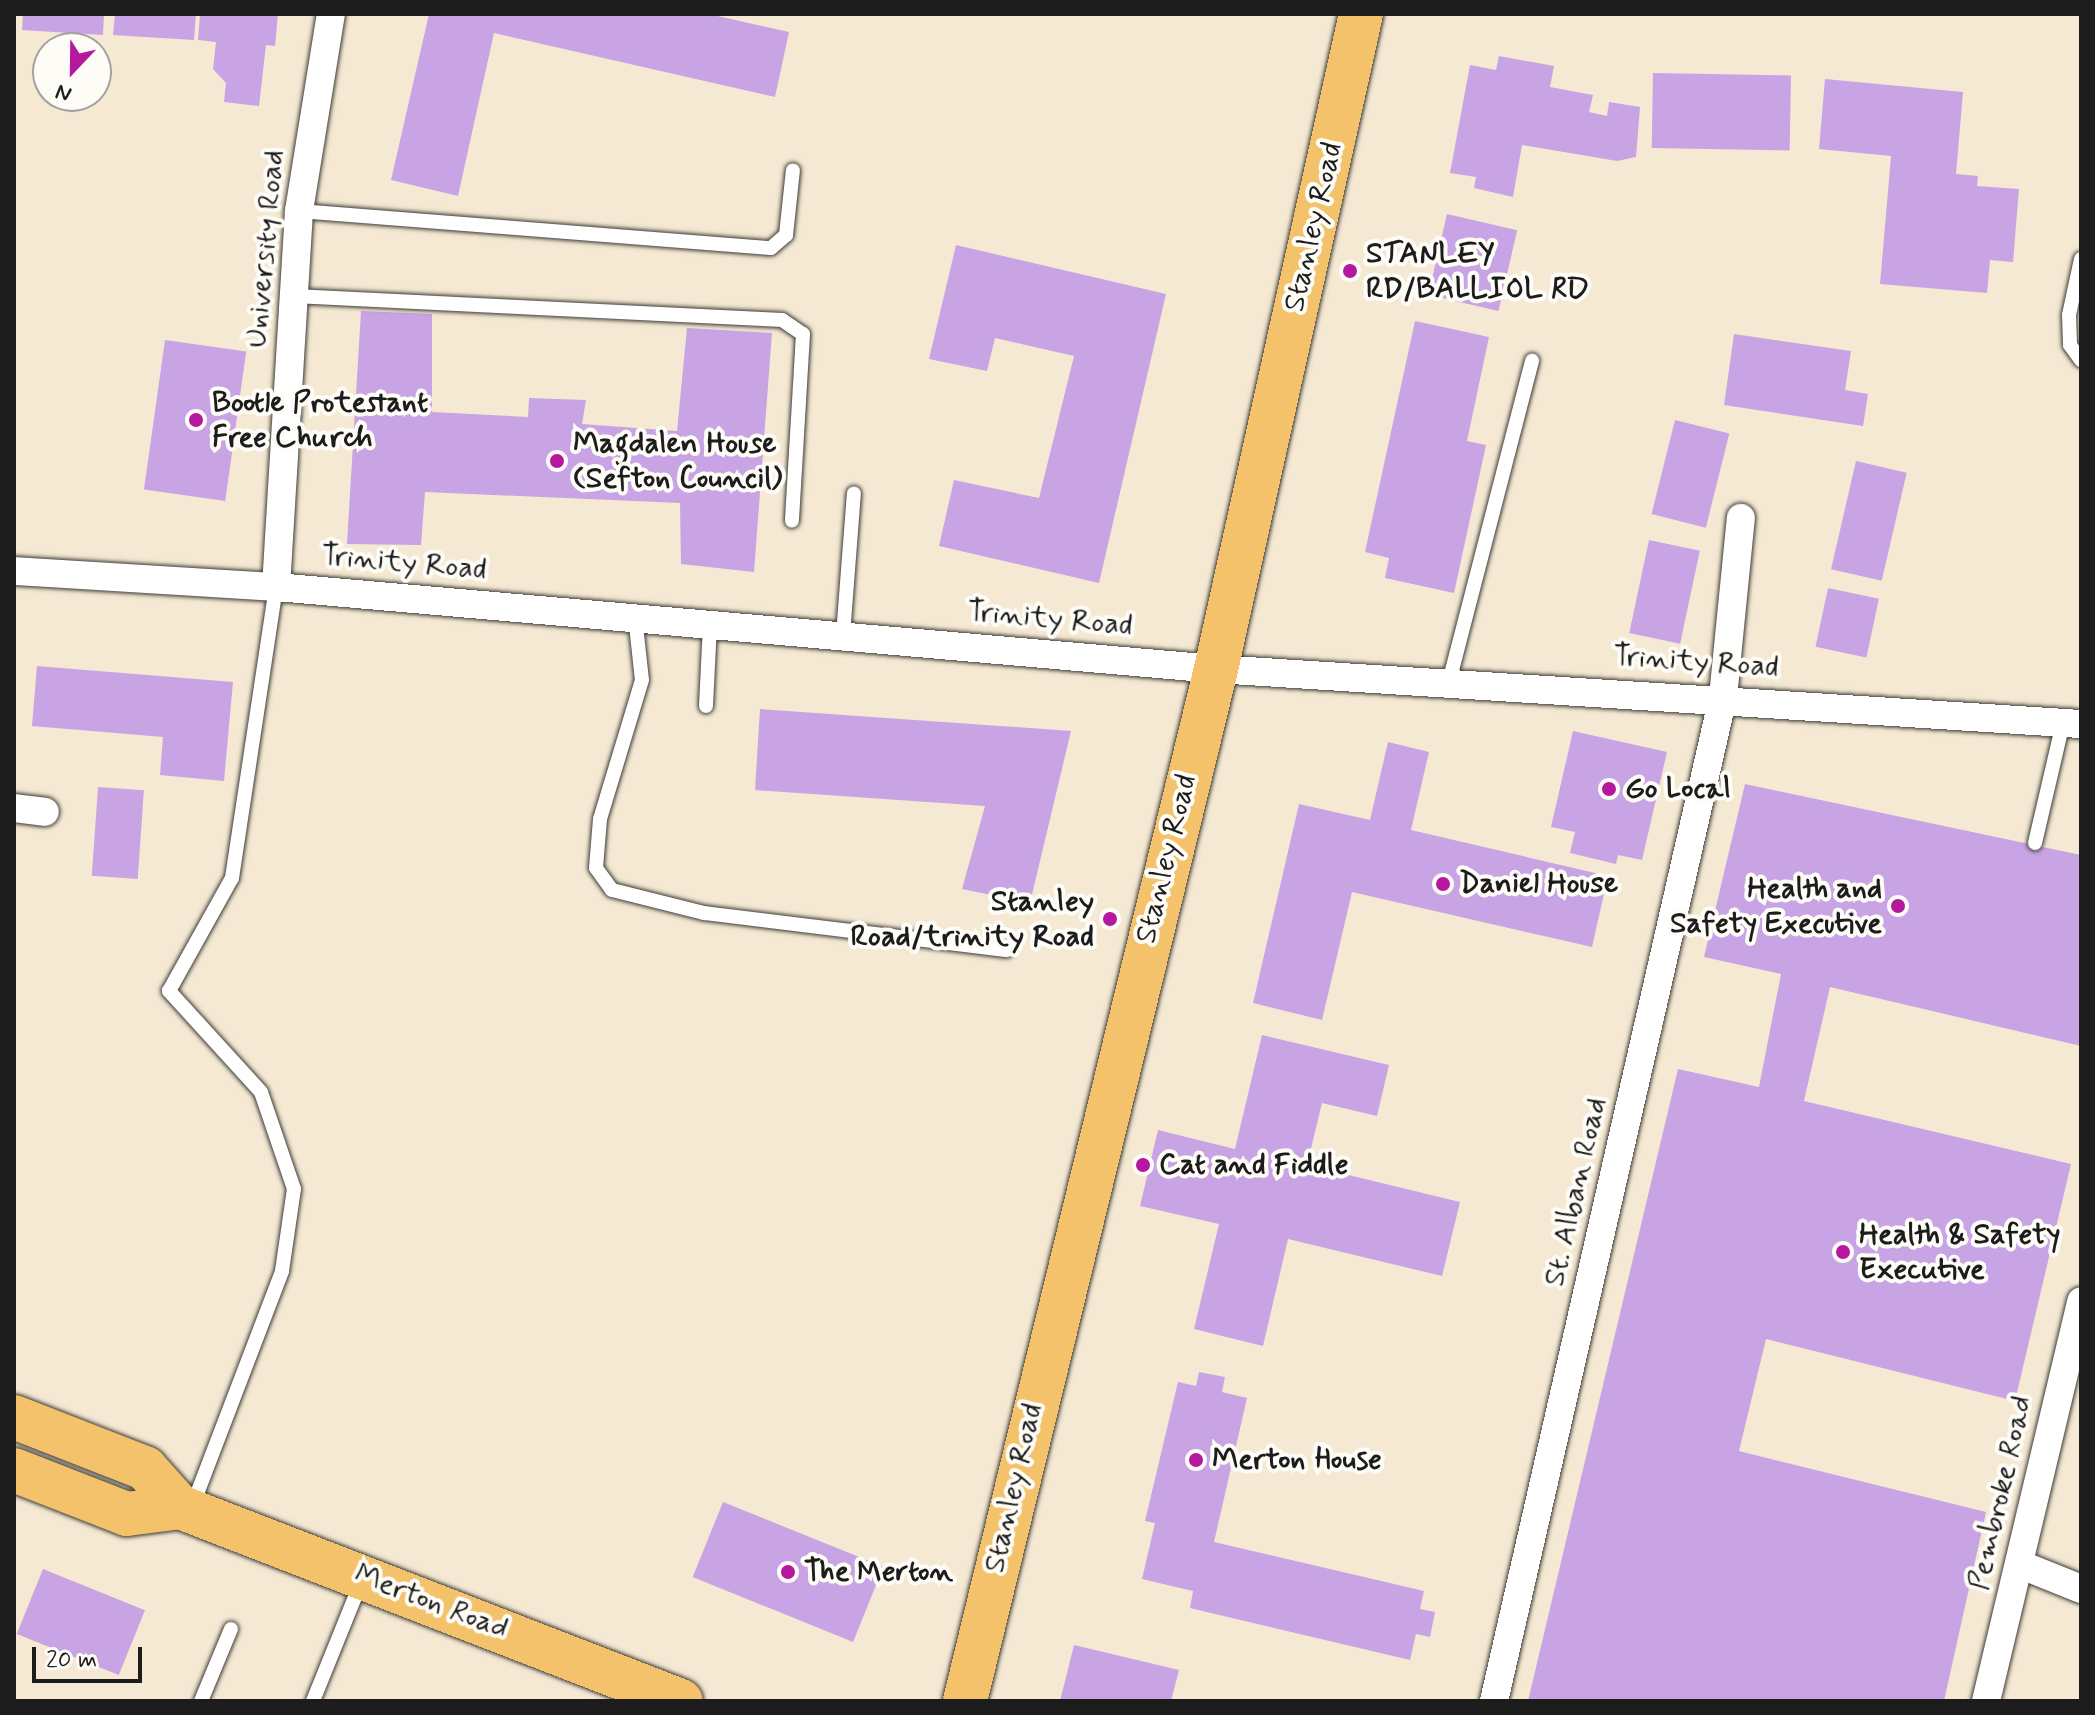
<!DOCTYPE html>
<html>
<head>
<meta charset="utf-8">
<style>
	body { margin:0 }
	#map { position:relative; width:2095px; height:1715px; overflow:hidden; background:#f5e9d3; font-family:Mynerve,sans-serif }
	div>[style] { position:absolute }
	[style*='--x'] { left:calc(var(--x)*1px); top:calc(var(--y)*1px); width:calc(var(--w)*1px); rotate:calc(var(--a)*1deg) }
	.building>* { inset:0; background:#c8a4e5; transform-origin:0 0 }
	.roads { filter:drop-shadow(0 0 2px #3d3b37) drop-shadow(0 0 2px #3d3b37) }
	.lane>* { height:14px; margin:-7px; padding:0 7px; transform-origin:7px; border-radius:7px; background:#fff }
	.street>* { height:28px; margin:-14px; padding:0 14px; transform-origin:14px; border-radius:14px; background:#fff }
	.primary>* { height:44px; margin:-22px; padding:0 22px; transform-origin:22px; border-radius:22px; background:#f4c26a }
	.dots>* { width:22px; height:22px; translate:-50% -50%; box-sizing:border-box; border:4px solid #fdfcf7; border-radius:50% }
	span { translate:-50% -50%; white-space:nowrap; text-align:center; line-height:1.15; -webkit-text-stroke:8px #fdfcf7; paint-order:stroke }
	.street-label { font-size:30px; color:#1c1c1c }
	.poi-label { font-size:30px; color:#1c1c1c; font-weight:700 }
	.left { translate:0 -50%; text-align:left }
	.right { translate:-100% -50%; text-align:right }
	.frame { position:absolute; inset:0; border:16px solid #1c1c1c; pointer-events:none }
	.north { position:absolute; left:32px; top:32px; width:80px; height:80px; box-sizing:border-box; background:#fdfcf7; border:2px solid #a3a29f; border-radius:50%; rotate:202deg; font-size:22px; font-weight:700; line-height:32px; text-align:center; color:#1c1c1c }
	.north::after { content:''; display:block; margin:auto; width:28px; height:36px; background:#b5179e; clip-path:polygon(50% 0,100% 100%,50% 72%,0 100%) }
	.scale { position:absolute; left:32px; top:1647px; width:110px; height:36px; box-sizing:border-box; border:4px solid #1c1c1c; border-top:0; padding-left:10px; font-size:24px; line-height:28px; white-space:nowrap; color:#1c1c1c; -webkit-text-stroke:6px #fdfcf7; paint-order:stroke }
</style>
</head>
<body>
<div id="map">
	<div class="building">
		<i style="clip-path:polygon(23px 14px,104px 14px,103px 35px,22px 30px)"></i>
		<i style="clip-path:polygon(115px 14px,196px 14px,194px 40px,113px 35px)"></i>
		<i style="clip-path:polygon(200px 14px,278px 14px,275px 46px,266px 45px,259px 106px,224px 102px,226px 83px,213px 69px,216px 42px,198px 40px)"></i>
		<i style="clip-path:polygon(429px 14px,709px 14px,789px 32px,775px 97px,494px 33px,458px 196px,391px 180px)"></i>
		<i style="clip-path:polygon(1499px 56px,1554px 66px,1550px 87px,1593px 95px,1589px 112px,1607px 116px,1609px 102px,1640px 107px,1636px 157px,1617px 161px,1522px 145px,1513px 197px,1474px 188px,1476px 177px,1450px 173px,1470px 65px,1496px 70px)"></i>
		<i style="left:1653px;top:73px;width:138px;height:75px;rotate:1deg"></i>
		<i style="clip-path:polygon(1825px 79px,1963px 92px,1956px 174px,1978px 176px,1977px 186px,2019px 189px,2013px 262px,1990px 260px,1987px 293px,1880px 284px,1891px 156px,1819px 149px)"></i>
		<i style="left:1447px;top:214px;width:72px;height:83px;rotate:13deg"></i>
		<i style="clip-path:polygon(956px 245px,1166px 294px,1099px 583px,939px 546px,954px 480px,1039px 498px,1074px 356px,995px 338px,987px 371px,929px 359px)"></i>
		<i style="clip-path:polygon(361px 311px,432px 314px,432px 412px,528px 417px,529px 398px,586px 400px,582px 424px,677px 431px,687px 328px,772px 333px,754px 572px,681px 564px,680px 503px,425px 492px,421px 545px,347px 544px)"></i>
		<i style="clip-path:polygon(1415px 321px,1489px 337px,1467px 441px,1486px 445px,1454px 593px,1385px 578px,1389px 558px,1365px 552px)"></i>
		<i style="clip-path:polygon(1734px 334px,1851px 351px,1845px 390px,1868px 394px,1863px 426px,1724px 405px)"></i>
		<i style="left:165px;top:340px;width:82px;height:151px;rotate:8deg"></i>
		<i style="left:1675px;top:420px;width:56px;height:97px;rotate:14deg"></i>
		<i style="left:1856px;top:461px;width:52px;height:111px;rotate:13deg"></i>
		<i style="left:1649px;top:540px;width:52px;height:95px;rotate:12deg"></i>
		<i style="left:1828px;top:588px;width:52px;height:60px;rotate:12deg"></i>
		<i style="clip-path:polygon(37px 666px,233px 682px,224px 781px,160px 775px,163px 737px,32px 726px)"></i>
		<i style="clip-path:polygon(760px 709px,1071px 731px,1030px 903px,962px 889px,985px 806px,755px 790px)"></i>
		<i style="clip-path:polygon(1573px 731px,1667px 752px,1642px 860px,1618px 855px,1616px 864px,1570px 853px,1575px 832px,1551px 827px)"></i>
		<i style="clip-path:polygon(1388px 742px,1429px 752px,1411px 830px,1608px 876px,1592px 947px,1352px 892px,1322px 1020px,1253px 1003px,1299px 804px,1370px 820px)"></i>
		<i style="clip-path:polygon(1745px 784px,2081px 855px,2081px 1046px,1830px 987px,1804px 1101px,2071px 1164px,2015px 1401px,1766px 1339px,1739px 1451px,1986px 1512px,1944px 1701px,1528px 1701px,1678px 1069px,1759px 1087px,1781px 974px,1704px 957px)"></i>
		<i style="left:98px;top:787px;width:46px;height:89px;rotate:4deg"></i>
		<i style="clip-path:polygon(1262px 1035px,1389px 1065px,1377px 1116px,1322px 1103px,1307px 1165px,1460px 1202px,1442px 1276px,1288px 1239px,1263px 1346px,1194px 1329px,1219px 1224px,1140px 1206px,1158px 1130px,1235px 1149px)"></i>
		<i style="clip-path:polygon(1199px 1372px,1225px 1377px,1222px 1392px,1247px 1398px,1214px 1542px,1424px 1591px,1420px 1609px,1435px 1612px,1430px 1637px,1416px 1634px,1410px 1660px,1190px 1608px,1193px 1591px,1142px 1579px,1155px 1523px,1145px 1521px,1178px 1382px,1196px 1386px)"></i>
		<i style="left:723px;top:1502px;width:173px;height:81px;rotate:22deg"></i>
		<i style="left:43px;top:1569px;width:110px;height:70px;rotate:22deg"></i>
		<i style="clip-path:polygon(1074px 1645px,1179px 1670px,1171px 1701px,1060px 1701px)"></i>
	</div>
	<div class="roads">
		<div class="lane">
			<i style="--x:299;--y:211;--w:473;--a:4.5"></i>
			<i style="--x:771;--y:248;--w:20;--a:-41"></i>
			<i style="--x:786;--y:235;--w:65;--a:-83.9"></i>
			<i style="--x:2081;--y:259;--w:57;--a:102.1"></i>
			<i style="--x:2069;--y:315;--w:30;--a:88"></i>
			<i style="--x:2070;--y:345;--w:19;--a:54"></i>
			<i style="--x:294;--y:296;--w:489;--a:2.8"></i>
			<i style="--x:782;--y:320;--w:25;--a:34"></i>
			<i style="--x:803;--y:334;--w:187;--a:93.4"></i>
			<i style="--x:635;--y:616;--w:64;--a:83.8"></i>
			<i style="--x:642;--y:680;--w:145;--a:106.8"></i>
			<i style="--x:600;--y:819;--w:49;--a:94.7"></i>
			<i style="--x:596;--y:868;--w:27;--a:54"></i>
			<i style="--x:612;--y:890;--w:95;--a:14"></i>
			<i style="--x:704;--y:913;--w:305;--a:7"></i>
			<i style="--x:843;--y:635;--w:142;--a:-85.6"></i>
			<i style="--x:1449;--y:682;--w:332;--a:-75.5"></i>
			<i style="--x:706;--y:706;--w:83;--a:-87.2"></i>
			<i style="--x:2035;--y:843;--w:123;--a:-76.9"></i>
			<i style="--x:192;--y:1507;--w:253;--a:-69.1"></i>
			<i style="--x:282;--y:1271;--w:83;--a:-81.7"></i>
			<i style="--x:294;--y:1189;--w:102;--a:-108.8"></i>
			<i style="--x:261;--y:1092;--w:137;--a:-132.3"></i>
			<i style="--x:169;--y:991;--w:129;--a:-60.9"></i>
			<i style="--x:232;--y:878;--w:294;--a:-81.4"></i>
			<i style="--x:201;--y:1701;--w:78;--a:-67.4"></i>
			<i style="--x:313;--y:1701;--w:131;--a:-68"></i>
		</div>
		<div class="street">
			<i style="--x:14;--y:571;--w:262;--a:3.5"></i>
			<i style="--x:276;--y:587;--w:944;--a:4.99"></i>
			<i style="--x:1216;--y:669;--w:867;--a:3.64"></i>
			<i style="--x:276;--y:587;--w:377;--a:-86.5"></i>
			<i style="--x:299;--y:211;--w:200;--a:-80.8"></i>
			<i style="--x:14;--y:808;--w:31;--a:7"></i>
			<i style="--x:2019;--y:1564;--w:67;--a:22"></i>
			<i style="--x:1494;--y:1701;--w:1030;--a:-77.15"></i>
			<i style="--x:1723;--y:697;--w:180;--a:-84.3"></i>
			<i style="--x:1986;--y:1701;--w:411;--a:-76.6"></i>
		</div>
		<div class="primary">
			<i style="--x:14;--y:1417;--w:141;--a:21.3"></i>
			<i style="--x:145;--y:1468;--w:52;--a:48.1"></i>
			<i style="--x:180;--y:1507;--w:537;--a:21.17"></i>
			<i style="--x:14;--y:1470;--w:121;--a:21.3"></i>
			<i style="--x:127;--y:1514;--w:53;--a:-7.5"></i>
			<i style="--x:965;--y:1701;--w:1062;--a:-76.33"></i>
			<i style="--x:1216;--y:669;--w:671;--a:-77.52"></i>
		</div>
	</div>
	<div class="dots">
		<i style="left:1350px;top:271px;background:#b5179e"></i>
		<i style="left:196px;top:420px;background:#b5179e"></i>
		<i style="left:557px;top:461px;background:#b5179e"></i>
		<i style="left:1609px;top:789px;background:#b5179e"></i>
		<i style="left:1443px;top:884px;background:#b5179e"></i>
		<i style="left:1898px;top:906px;background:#b5179e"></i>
		<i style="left:1110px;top:919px;background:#b5179e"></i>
		<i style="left:1143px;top:1165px;background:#b5179e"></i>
		<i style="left:1843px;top:1252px;background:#b5179e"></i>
		<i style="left:1196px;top:1460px;background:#b5179e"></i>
		<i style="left:788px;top:1572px;background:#b5179e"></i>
	</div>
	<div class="street-label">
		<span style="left:1314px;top:227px;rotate:-77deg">Stanley Road</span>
		<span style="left:266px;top:249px;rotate:-85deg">University Road</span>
		<span style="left:404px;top:563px;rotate:5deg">Trinity Road</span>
		<span style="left:1050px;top:619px;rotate:5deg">Trinity Road</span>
		<span style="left:1696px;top:662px;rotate:4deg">Trinity Road</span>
		<span style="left:1167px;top:859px;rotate:-76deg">Stanley Road</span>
		<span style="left:1576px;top:1192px;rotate:-77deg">St. Alban Road</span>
		<span style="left:1014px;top:1488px;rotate:-77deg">Stanley Road</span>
		<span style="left:2001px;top:1493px;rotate:-77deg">Pembroke Road</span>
		<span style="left:431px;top:1602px;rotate:21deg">Merton Road</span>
	</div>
	<div class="poi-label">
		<span class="left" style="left:1366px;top:271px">STANLEY<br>RD/BALLIOL RD</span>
		<span class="left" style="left:212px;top:420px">Bootle Protestant<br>Free Church</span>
		<span class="left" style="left:573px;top:461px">Magdalen House<br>(Sefton Council)</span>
		<span class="left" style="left:1625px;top:789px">Go Local</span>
		<span class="left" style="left:1459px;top:884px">Daniel House</span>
		<span class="right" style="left:1882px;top:906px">Health and<br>Safety Executive</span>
		<span class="right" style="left:1094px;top:919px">Stanley<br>Road/trinity Road</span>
		<span class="left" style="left:1159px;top:1165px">Cat and Fiddle</span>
		<span class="left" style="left:1859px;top:1252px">Health &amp; Safety<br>Executive</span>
		<span class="left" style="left:1212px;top:1460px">Merton House</span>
		<span class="left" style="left:804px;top:1572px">The Merton</span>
	</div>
	<div class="frame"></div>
	<div class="north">N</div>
	<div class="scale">20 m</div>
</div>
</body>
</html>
